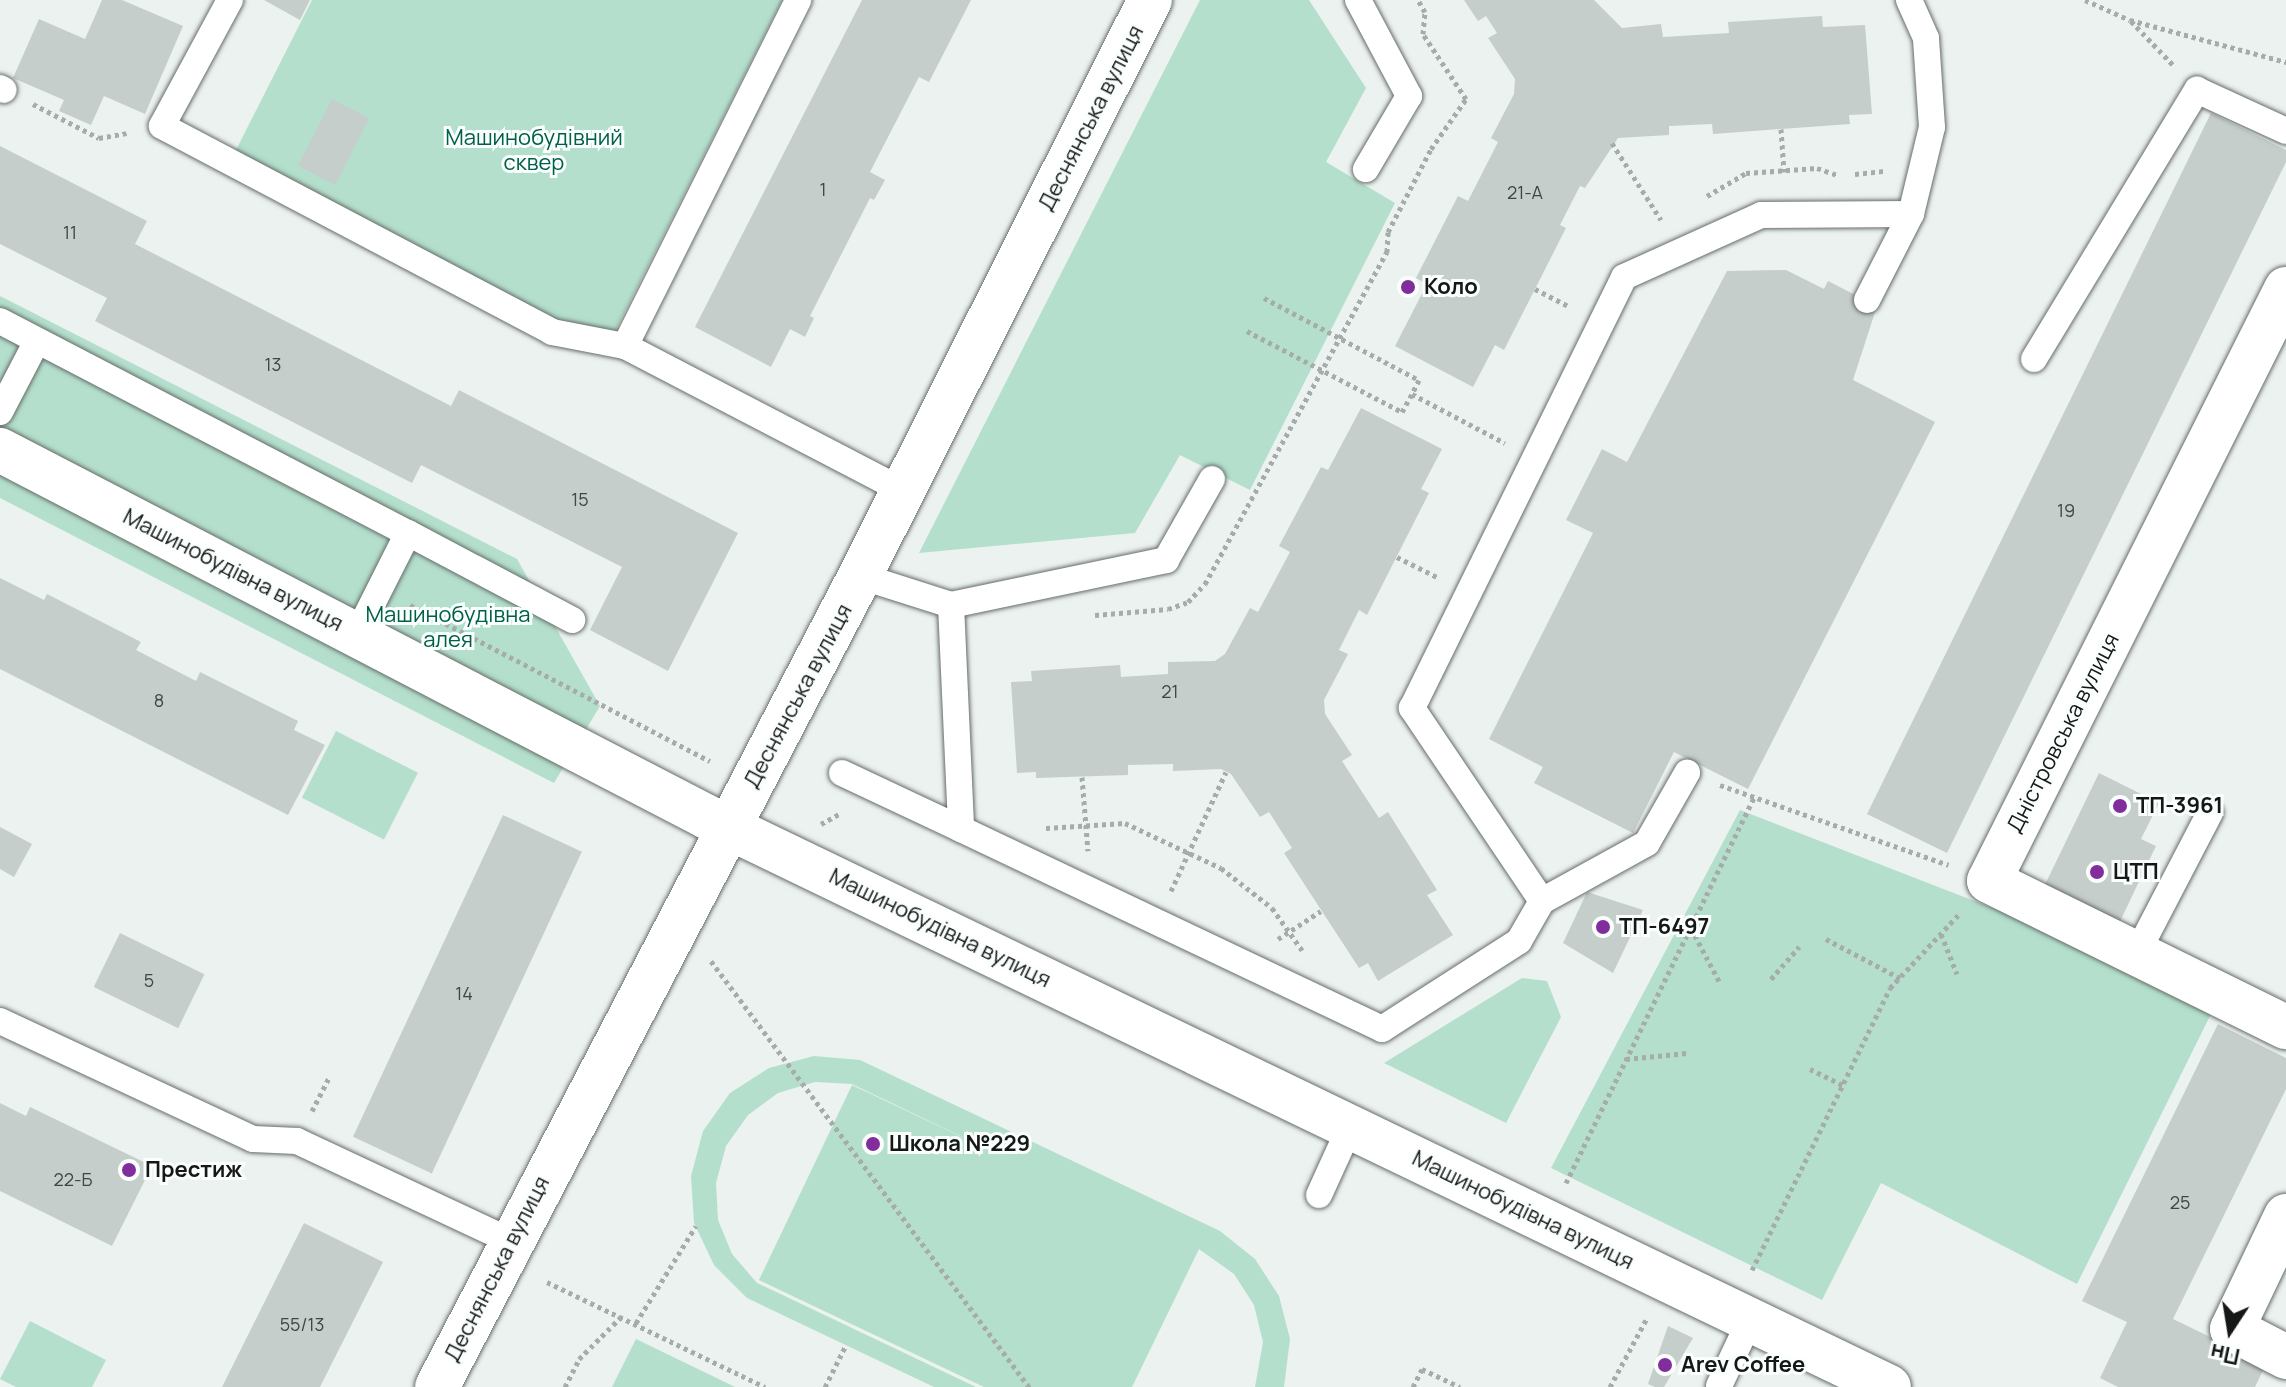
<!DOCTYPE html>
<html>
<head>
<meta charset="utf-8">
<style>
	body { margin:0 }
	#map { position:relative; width:2286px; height:1387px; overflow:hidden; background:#ebf2ef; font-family:Manrope,sans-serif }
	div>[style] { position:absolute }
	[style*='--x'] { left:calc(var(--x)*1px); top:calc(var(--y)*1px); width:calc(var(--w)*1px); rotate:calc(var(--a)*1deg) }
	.green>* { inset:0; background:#b4dfcc; transform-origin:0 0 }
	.building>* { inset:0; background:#c6cecb; transform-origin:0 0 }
	.path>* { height:5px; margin-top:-2.5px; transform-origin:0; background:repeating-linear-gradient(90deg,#a6aca9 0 4px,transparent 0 8px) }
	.roads { filter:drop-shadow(0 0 2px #666d6a) drop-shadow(0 0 2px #666d6a) }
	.service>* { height:26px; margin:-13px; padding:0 13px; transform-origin:13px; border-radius:13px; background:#fff }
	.minor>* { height:44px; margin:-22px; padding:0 22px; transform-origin:22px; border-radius:22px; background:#fff }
	.dots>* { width:22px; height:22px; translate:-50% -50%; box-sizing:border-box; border:4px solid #fafffd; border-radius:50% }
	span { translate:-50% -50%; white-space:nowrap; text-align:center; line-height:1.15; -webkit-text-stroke:6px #fafffd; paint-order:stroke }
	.number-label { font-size:18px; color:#414644 }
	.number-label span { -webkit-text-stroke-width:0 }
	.street-label { font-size:22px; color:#151817 }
	.park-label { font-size:22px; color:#005f46 }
	.poi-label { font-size:22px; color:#151817; font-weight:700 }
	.left { translate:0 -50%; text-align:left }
	.north { position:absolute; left:2190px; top:1291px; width:80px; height:80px; -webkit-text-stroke:6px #fafffd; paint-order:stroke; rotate:192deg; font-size:22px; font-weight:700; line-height:32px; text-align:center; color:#151817 }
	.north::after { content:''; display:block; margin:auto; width:28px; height:36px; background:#151817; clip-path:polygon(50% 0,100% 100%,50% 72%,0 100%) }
</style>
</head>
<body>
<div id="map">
	<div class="green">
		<i style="clip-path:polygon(312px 0,782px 0,611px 339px,553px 327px,232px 158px)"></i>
		<i style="clip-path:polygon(1200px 0,1309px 0,1366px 88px,1326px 162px,1395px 203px,1250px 490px,1180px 455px,1135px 533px,919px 553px)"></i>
		<i style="clip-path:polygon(0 296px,517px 559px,600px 706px,554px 783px,0 498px)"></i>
		<i style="left:336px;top:731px;width:92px;height:75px;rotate:27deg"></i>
		<i style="clip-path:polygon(1740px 810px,2000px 911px,2211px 1014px,2077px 1284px,1881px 1183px,1822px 1300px,1551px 1168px)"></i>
		<i style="clip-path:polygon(1522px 978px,1547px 981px,1561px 1017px,1506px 1123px,1384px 1063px)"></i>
		<i style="clip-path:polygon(814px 1056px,860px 1060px,1220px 1231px,1255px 1259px,1279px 1296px,1290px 1339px,1284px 1387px,1255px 1387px,1263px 1342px,1254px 1305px,1234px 1274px,1199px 1249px,1132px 1387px,984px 1387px,759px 1280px,852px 1085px,1029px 1169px,852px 1084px,815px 1082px,778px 1093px,748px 1115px,726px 1146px,716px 1183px,718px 1220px,732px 1254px,757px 1283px,976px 1387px,934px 1387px,747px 1298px,714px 1265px,694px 1223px,691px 1176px,703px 1131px,730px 1093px,769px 1068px)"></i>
		<i style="clip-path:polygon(30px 1321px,106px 1360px,92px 1387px,16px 1387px,0 1379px)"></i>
		<i style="clip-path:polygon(636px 1339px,735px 1387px,612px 1387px)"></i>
	</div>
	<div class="building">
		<i style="clip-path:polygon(102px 0,122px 0,183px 26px,145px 114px,104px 96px,91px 125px,59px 111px,64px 100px,13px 78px,39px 19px,85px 39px)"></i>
		<i style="clip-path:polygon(264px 0,310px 0,300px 20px)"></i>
		<i style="clip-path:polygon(862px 0,971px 0,929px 82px,919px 77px,870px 172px,885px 180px,874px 200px,870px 198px,810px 316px,814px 318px,805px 337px,790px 329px,771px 367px,695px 327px)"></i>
		<i style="clip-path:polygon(1464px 0,1594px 0,1622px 28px,1661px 24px,1663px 37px,1729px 33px,1728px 22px,1822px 16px,1823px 27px,1865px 25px,1872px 114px,1849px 115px,1850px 124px,1713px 134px,1712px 124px,1669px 126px,1669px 135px,1618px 138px,1585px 188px,1580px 186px,1560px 225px,1566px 228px,1504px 350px,1495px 345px,1473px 387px,1395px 346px,1427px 284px,1416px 278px,1458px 196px,1468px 201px,1498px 142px,1491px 138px,1514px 94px,1515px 79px,1488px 38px,1497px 33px,1486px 16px,1478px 21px)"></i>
		<i style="left:332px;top:99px;width:42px;height:75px;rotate:27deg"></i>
		<i style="clip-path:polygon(2211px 113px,2286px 150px,2286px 162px,1947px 853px,1867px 814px)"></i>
		<i style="clip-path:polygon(0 146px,147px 221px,135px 244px,451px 406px,459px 390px,738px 533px,668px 671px,590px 630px,622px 567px,421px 465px,412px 483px,95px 321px,107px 298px,0 244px)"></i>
		<i style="clip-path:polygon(1786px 270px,1824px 289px,1828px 281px,1877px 306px,1853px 380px,1935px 422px,1748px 789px,1674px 752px,1633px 833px,1534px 783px,1543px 767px,1489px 739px,1593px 533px,1566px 520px,1602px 449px,1627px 462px,1727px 271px)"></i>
		<i style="clip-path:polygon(1361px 408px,1442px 449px,1421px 489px,1429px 493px,1367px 615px,1359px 610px,1339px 650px,1348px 654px,1324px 700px,1325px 714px,1352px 755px,1342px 761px,1379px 818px,1388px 812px,1437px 890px,1427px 895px,1453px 935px,1378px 981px,1368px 963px,1359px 968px,1284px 853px,1292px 848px,1269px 812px,1260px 817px,1231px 774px,1221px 769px,1173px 771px,1173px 764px,1128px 765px,1128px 775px,1036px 778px,1036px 772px,1017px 773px,1011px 682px,1032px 681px,1031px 671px,1120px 665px,1121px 677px,1168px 674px,1168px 662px,1215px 661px,1225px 654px,1250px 608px,1258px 612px,1290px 552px,1279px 546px,1321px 467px,1328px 470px)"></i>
		<i style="clip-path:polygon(0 578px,44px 600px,47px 594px,141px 642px,136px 650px,196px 681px,200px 672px,298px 721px,294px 730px,325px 745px,288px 815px,0 669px)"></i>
		<i style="clip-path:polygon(2099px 773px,2159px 803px,2141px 839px,2156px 846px,2114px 934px,2039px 897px)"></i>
		<i style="left:503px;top:815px;width:87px;height:355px;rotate:25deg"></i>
		<i style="clip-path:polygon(0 827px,32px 844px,14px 877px,0 869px)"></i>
		<i style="clip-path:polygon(1587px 892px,1643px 910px,1613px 973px,1563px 943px)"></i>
		<i style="left:120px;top:933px;width:94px;height:60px;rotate:26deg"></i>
		<i style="clip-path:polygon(2218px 1024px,2286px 1058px,2286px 1089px,2173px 1319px,2266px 1364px,2255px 1387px,2118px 1387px,2100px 1378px,2127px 1322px,2082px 1301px)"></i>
		<i style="clip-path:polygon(0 1103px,26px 1116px,30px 1107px,152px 1166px,112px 1246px,0 1191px)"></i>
		<i style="clip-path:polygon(304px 1223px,383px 1262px,320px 1387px,222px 1387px)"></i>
		<i style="clip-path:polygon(1668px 1326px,1693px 1338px,1664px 1387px,1655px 1387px,1648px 1384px)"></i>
	</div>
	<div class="path">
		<i style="--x:2085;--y:0;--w:49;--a:24"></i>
		<i style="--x:2130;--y:20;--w:162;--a:15.1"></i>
		<i style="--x:2131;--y:21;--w:62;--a:46.3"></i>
		<i style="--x:33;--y:104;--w:74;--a:27.3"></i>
		<i style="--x:99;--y:138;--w:28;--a:-10"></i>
		<i style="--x:1781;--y:129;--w:43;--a:86"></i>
		<i style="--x:1612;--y:143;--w:91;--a:57.5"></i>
		<i style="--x:1855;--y:174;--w:30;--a:-6"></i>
		<i style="--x:1707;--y:196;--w:45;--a:-30.5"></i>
		<i style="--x:1746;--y:173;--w:71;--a:-4"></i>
		<i style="--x:1817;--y:168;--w:21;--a:19"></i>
		<i style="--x:1535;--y:289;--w:39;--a:27"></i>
		<i style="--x:1264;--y:298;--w:175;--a:27.9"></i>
		<i style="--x:1419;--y:380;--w:16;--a:117"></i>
		<i style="--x:1412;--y:394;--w:105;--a:27.8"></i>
		<i style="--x:1247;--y:331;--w:175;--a:27.6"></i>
		<i style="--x:1402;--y:412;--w:21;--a:-61"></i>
		<i style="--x:1397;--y:557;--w:47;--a:26.6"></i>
		<i style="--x:410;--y:605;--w:338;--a:27.5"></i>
		<i style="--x:1095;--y:615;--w:73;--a:-4.7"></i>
		<i style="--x:1168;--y:609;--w:21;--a:-19"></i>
		<i style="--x:1188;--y:602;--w:25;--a:-47"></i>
		<i style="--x:1205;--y:584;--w:379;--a:-61.3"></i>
		<i style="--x:1387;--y:252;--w:20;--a:-87"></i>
		<i style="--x:1388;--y:232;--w:93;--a:-62.6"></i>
		<i style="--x:1431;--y:149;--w:61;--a:-55"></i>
		<i style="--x:1466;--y:99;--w:78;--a:-123.5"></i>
		<i style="--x:1423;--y:34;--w:22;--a:-85"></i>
		<i style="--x:1425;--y:12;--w:14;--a:-120"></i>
		<i style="--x:1082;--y:777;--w:74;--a:85.4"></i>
		<i style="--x:1720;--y:785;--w:242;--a:19.3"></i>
		<i style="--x:821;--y:824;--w:23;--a:-29"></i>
		<i style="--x:1046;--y:828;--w:79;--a:-3.6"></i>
		<i style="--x:1125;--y:823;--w:106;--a:25.1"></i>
		<i style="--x:1221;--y:868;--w:65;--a:38.1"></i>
		<i style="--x:1272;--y:908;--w:52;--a:54.5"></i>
		<i style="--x:1171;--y:891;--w:131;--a:-65.2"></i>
		<i style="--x:1691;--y:928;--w:62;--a:62.2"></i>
		<i style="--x:1941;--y:934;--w:43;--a:68.2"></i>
		<i style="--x:1278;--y:939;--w:51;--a:-33.1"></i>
		<i style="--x:1826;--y:939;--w:84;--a:27.8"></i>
		<i style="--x:711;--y:961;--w:532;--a:53.26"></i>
		<i style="--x:1771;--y:979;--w:43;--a:-48.8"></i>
		<i style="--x:1626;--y:1059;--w:61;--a:-5.6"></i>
		<i style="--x:1810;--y:1069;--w:37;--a:26"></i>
		<i style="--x:312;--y:1111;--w:39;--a:-63"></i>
		<i style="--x:1566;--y:1183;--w:431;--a:-64"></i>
		<i style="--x:1752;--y:1270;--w:314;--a:-63.9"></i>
		<i style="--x:1890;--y:988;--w:104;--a:-46.9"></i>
		<i style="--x:547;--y:1282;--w:242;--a:25.7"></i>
		<i style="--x:636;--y:1323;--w:114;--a:-58.3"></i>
		<i style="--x:565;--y:1387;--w:31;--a:-63"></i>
		<i style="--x:579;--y:1359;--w:61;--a:-45"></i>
		<i style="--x:825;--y:1387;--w:47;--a:-63.4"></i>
		<i style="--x:1413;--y:1387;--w:20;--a:-63"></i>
		<i style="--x:1422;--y:1369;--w:42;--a:25.3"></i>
		<i style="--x:1610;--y:1387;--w:78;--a:-61.8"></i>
	</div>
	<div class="roads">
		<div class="service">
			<i style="--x:230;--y:0;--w:143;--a:118.4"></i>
			<i style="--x:162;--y:126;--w:441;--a:27.8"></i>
			<i style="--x:552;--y:332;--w:74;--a:10.9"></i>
			<i style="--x:625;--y:346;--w:314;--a:27.5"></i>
			<i style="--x:1358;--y:0;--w:109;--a:62"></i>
			<i style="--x:1409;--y:96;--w:85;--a:120.5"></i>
			<i style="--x:0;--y:88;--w:4;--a:27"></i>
			<i style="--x:1867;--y:300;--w:97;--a:-62.9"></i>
			<i style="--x:1911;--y:214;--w:89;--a:-76.4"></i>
			<i style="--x:1932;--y:127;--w:89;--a:-93.9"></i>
			<i style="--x:1926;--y:38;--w:42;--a:-114.1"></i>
			<i style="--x:0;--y:321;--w:460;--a:27.5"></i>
			<i style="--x:625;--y:346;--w:387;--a:-63.4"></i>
			<i style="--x:2034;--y:359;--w:315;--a:-58.8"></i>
			<i style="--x:2197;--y:90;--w:98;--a:24.7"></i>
			<i style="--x:0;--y:412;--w:80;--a:-62.5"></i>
			<i style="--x:860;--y:576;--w:96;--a:17.7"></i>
			<i style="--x:951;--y:605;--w:220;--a:-11.8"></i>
			<i style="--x:1166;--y:560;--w:93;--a:-60.4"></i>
			<i style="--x:951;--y:605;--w:224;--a:87.4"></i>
			<i style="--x:961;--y:829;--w:466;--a:25.4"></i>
			<i style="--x:1382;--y:1029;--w:163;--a:-32.7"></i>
			<i style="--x:1519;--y:941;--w:46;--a:-60.1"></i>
			<i style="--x:1542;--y:901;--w:120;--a:-28.9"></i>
			<i style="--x:1647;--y:843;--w:81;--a:-60.3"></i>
			<i style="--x:357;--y:634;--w:113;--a:-63.2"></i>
			<i style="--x:408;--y:533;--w:186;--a:27.9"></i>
			<i style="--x:842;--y:773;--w:132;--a:25.2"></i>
			<i style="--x:1542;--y:901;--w:233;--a:-124"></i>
			<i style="--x:1412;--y:708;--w:480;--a:-63.8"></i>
			<i style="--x:1624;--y:277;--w:150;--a:-24.3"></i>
			<i style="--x:1761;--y:215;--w:150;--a:-0.4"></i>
			<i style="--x:2137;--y:953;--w:158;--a:-62.5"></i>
			<i style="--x:0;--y:1021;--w:279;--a:25"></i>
			<i style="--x:253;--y:1139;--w:44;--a:2.6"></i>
			<i style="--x:297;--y:1141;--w:235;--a:25.1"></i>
			<i style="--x:1319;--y:1195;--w:75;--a:-65.5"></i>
			<i style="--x:1719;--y:1386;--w:73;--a:-64.8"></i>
		</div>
		<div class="minor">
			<i style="--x:2286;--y:289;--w:662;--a:116.64"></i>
			<i style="--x:1989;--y:881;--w:331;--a:26.2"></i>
			<i style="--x:0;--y:450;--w:797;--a:27.43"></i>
			<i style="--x:707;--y:817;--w:1312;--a:25.74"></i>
			<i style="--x:2286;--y:1216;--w:125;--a:115.5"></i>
			<i style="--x:2232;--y:1329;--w:61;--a:27.4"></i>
			<i style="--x:437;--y:1387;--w:915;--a:-62.45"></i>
			<i style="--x:860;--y:576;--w:645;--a:-63.28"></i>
		</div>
	</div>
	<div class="dots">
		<i style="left:1408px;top:287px;background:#812d9c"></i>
		<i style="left:2120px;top:806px;background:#812d9c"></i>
		<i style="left:2097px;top:872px;background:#812d9c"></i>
		<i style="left:1603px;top:927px;background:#812d9c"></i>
		<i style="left:873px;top:1144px;background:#812d9c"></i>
		<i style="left:129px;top:1170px;background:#812d9c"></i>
		<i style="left:1665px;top:1365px;background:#812d9c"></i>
	</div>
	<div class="number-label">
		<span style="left:823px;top:189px">1</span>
		<span style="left:1525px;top:192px">21-А</span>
		<span style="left:70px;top:232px">11</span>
		<span style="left:273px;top:364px">13</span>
		<span style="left:580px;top:499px">15</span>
		<span style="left:2066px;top:510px">19</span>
		<span style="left:1170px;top:691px">21</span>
		<span style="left:159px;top:700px">8</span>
		<span style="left:149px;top:980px">5</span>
		<span style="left:464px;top:993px">14</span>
		<span style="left:73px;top:1179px">22-Б</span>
		<span style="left:2180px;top:1202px">25</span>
		<span style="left:302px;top:1324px">55/13</span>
	</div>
	<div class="street-label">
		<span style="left:1091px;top:118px;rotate:-63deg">Деснянська вулиця</span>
		<span style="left:233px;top:570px;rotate:27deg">Машинобудівна вулиця</span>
		<span style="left:798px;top:696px;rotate:-62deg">Деснянська вулиця</span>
		<span style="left:2063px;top:733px;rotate:-63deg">Дністровська вулиця</span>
		<span style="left:940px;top:928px;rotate:26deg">Машинобудівна вулиця</span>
		<span style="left:1523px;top:1210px;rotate:26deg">Машинобудівна вулиця</span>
		<span style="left:497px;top:1269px;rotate:-63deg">Деснянська вулиця</span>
	</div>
	<div class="park-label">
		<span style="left:534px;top:150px">Машинобудівний<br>сквер</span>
		<span style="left:448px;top:627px">Машинобудівна<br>алея</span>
	</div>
	<div class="poi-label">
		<span class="left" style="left:1424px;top:287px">Коло</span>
		<span class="left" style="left:2136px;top:806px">ТП-3961</span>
		<span class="left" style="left:2113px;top:872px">ЦТП</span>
		<span class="left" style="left:1619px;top:927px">ТП-6497</span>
		<span class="left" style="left:889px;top:1144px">Школа №229</span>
		<span class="left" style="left:145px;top:1170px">Престиж</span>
		<span class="left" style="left:1681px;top:1365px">Arev Coffee</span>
	</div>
	<div class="north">Пн</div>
</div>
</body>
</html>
